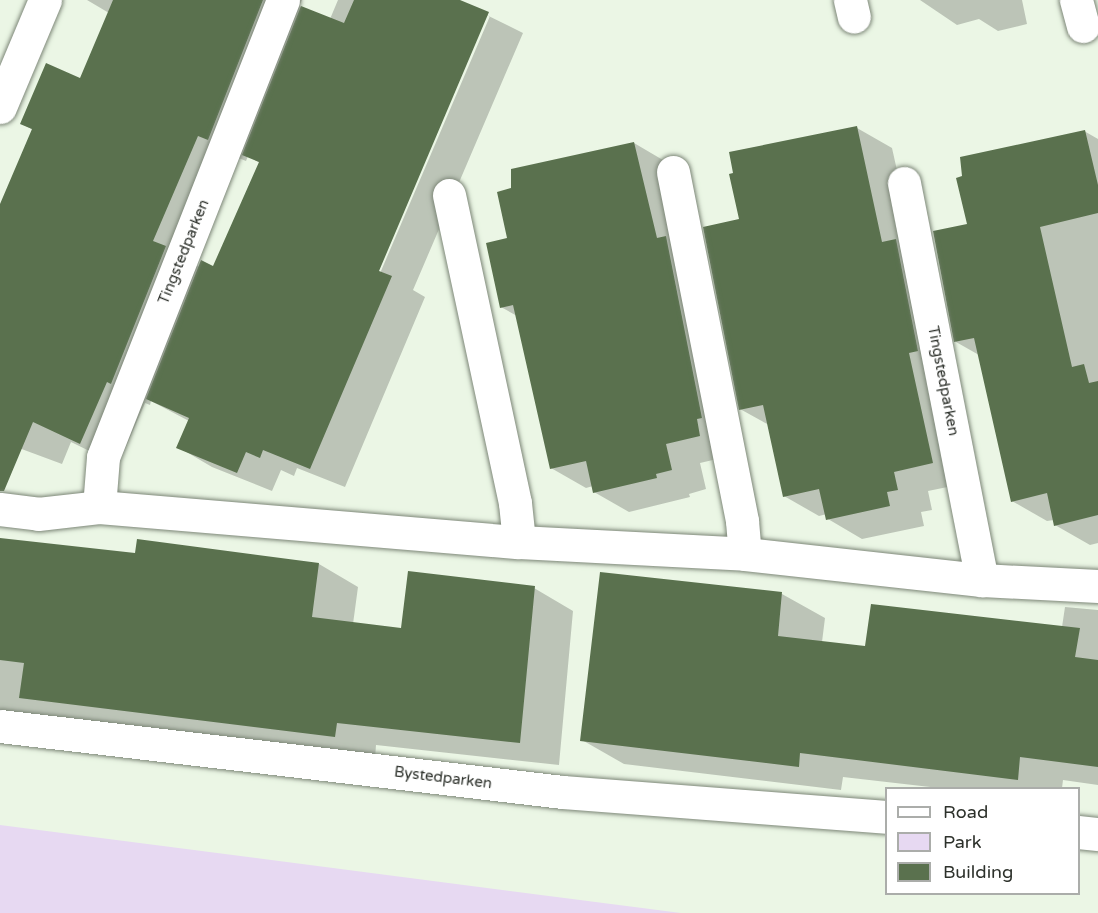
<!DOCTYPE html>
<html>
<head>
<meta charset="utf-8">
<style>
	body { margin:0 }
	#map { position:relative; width:1098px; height:913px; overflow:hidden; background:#ebf6e5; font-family:"Varela Round",sans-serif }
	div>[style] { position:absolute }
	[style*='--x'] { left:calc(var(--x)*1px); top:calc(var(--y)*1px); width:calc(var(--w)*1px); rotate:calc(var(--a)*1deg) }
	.green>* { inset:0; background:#e7d9f2 }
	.shadow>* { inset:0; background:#0003 }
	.building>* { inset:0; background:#5a714e }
	.roads { filter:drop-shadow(0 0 2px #7d8778) drop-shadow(0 0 2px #7d8778) }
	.minor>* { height:33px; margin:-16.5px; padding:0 16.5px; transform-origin:16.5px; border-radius:16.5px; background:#fff }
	span { translate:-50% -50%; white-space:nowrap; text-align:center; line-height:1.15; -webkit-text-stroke:6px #fff; paint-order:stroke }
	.street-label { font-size:15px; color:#2d312b }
	.legend { position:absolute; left:885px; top:787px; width:195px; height:108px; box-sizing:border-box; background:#fff; border:2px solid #abadaa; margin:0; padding:8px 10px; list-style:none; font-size:18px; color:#2d312b }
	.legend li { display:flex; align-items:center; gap:12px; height:30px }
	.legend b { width:30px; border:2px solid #abadaa }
</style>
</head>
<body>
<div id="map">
	<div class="green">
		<i style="clip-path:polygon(0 825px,681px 913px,0 913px)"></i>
	</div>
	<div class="shadow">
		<i style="clip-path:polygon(evenodd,87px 0,302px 0,299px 6px,330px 19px,338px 0,456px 0,523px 33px,413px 290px,425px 297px,345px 487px,297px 468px,294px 476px,281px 470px,272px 491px,212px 467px,178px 447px,189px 421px,151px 401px,150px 405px,145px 403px,118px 465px,71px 442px,62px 464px,0 441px,0 211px,33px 130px,22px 124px,80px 80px,109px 13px,87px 0,486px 16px,490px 16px,378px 278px,375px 277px,486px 16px,87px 0,248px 156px,260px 163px,214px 268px,200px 267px,190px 262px,236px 157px,246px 161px,248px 156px)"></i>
		<i style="clip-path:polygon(920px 0,1022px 0,1027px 24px,998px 31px,979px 19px,957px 25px)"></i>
		<i style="clip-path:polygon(857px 128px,892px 148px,967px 483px,928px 491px,932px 510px,921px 512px,924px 526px,862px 539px,828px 519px,827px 514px,819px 516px,784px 496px,769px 425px,740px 409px,741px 220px)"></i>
		<i style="clip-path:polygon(1084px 131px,1098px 139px,1098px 543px,1090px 545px,1055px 525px,1054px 520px,1047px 521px,1012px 501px,979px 355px,956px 342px,969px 225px)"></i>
		<i style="clip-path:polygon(634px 143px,668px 163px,734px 455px,700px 463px,706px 489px,689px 494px,690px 497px,629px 512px,594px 492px,593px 486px,586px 488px,551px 468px,517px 316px,501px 307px,508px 240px)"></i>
		<i style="clip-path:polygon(0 539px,137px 554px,139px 541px,319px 564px,358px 587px,353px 624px,403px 630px,534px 588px,573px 611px,559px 765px,376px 745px,375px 759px,0 714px)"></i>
		<i style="clip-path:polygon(601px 573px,782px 594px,825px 618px,822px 642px,867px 647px,1062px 627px,1065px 607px,1098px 610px,1098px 785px,1063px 780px,1062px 788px,939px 788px,843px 777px,841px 790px,624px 764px,582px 740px)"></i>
	</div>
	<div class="building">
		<i style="clip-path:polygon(113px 0,263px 0,208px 140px,198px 136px,153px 241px,166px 246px,111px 384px,107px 382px,80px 444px,33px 422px,4px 491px,0 491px,0 204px,32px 129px,20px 124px,46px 63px,80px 78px)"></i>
		<i style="clip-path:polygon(354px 0,460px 0,489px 12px,379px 271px,392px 276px,310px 469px,263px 450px,260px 458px,246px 452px,237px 473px,176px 448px,189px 418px,146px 399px,201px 260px,213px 266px,259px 162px,242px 155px,301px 6px,344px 23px)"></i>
		<i style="clip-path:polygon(857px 126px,882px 242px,896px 239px,918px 351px,909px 353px,933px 463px,894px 472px,898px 490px,887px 492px,890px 506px,826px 520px,819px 489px,783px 497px,763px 405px,739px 410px,703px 227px,739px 219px,729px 174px,733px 173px,729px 152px)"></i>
		<i style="clip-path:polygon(1085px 130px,1098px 185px,1098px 213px,1040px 227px,1072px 367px,1084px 364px,1089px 383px,1098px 381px,1098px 515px,1054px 526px,1047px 493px,1011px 502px,974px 338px,954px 342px,933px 231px,967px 224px,956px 178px,962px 176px,960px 157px)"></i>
		<i style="clip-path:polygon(634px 142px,657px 238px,666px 236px,702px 418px,697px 419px,700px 436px,666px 444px,672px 470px,656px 474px,657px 478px,593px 493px,586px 461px,550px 469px,513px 305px,500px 308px,486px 243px,507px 238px,497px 192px,511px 188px,511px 169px)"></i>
		<i style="clip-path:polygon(0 538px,135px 553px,137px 539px,319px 563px,312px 617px,401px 628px,408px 571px,535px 586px,520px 743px,337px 723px,335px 737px,19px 698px,24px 663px,0 660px)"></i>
		<i style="clip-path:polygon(600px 572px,782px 592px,778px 636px,865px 646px,871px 604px,1080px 628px,1075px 657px,1098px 660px,1098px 767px,1020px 757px,1018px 780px,800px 753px,799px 767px,580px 741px)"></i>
	</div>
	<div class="roads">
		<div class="minor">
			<i style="--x:850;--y:0;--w:17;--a:77"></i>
			<i style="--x:1076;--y:0;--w:27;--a:75"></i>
			<i style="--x:0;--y:107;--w:116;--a:-67.2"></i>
			<i style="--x:673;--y:172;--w:356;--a:78.8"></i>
			<i style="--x:742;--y:521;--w:33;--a:85"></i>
			<i style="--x:904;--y:183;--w:405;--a:78.9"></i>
			<i style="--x:449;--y:195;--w:315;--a:77.9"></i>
			<i style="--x:515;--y:503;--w:39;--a:84"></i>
			<i style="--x:99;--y:507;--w:50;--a:-85.4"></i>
			<i style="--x:103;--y:457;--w:491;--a:-68.5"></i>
			<i style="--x:0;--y:509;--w:38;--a:7"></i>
			<i style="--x:38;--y:514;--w:61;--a:-6.5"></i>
			<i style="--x:99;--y:507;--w:421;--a:4.8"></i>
			<i style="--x:519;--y:542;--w:226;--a:3"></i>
			<i style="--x:745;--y:554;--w:238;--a:6.3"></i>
			<i style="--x:982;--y:580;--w:116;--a:3"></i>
			<i style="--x:0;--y:726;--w:567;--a:6.69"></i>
			<i style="--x:563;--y:792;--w:324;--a:4.4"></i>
			<i style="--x:1078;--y:832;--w:20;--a:6"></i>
		</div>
	</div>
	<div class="street-label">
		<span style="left:184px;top:252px;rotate:-68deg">Tingstedparken</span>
		<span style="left:943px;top:381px;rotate:79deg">Tingstedparken</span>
		<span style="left:443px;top:778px;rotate:7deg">Bystedparken</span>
	</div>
	<ul class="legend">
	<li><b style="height:8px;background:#fff"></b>Road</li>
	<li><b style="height:16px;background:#e7d9f2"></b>Park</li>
	<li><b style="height:16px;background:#5a714e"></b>Building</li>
	</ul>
</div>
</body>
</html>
